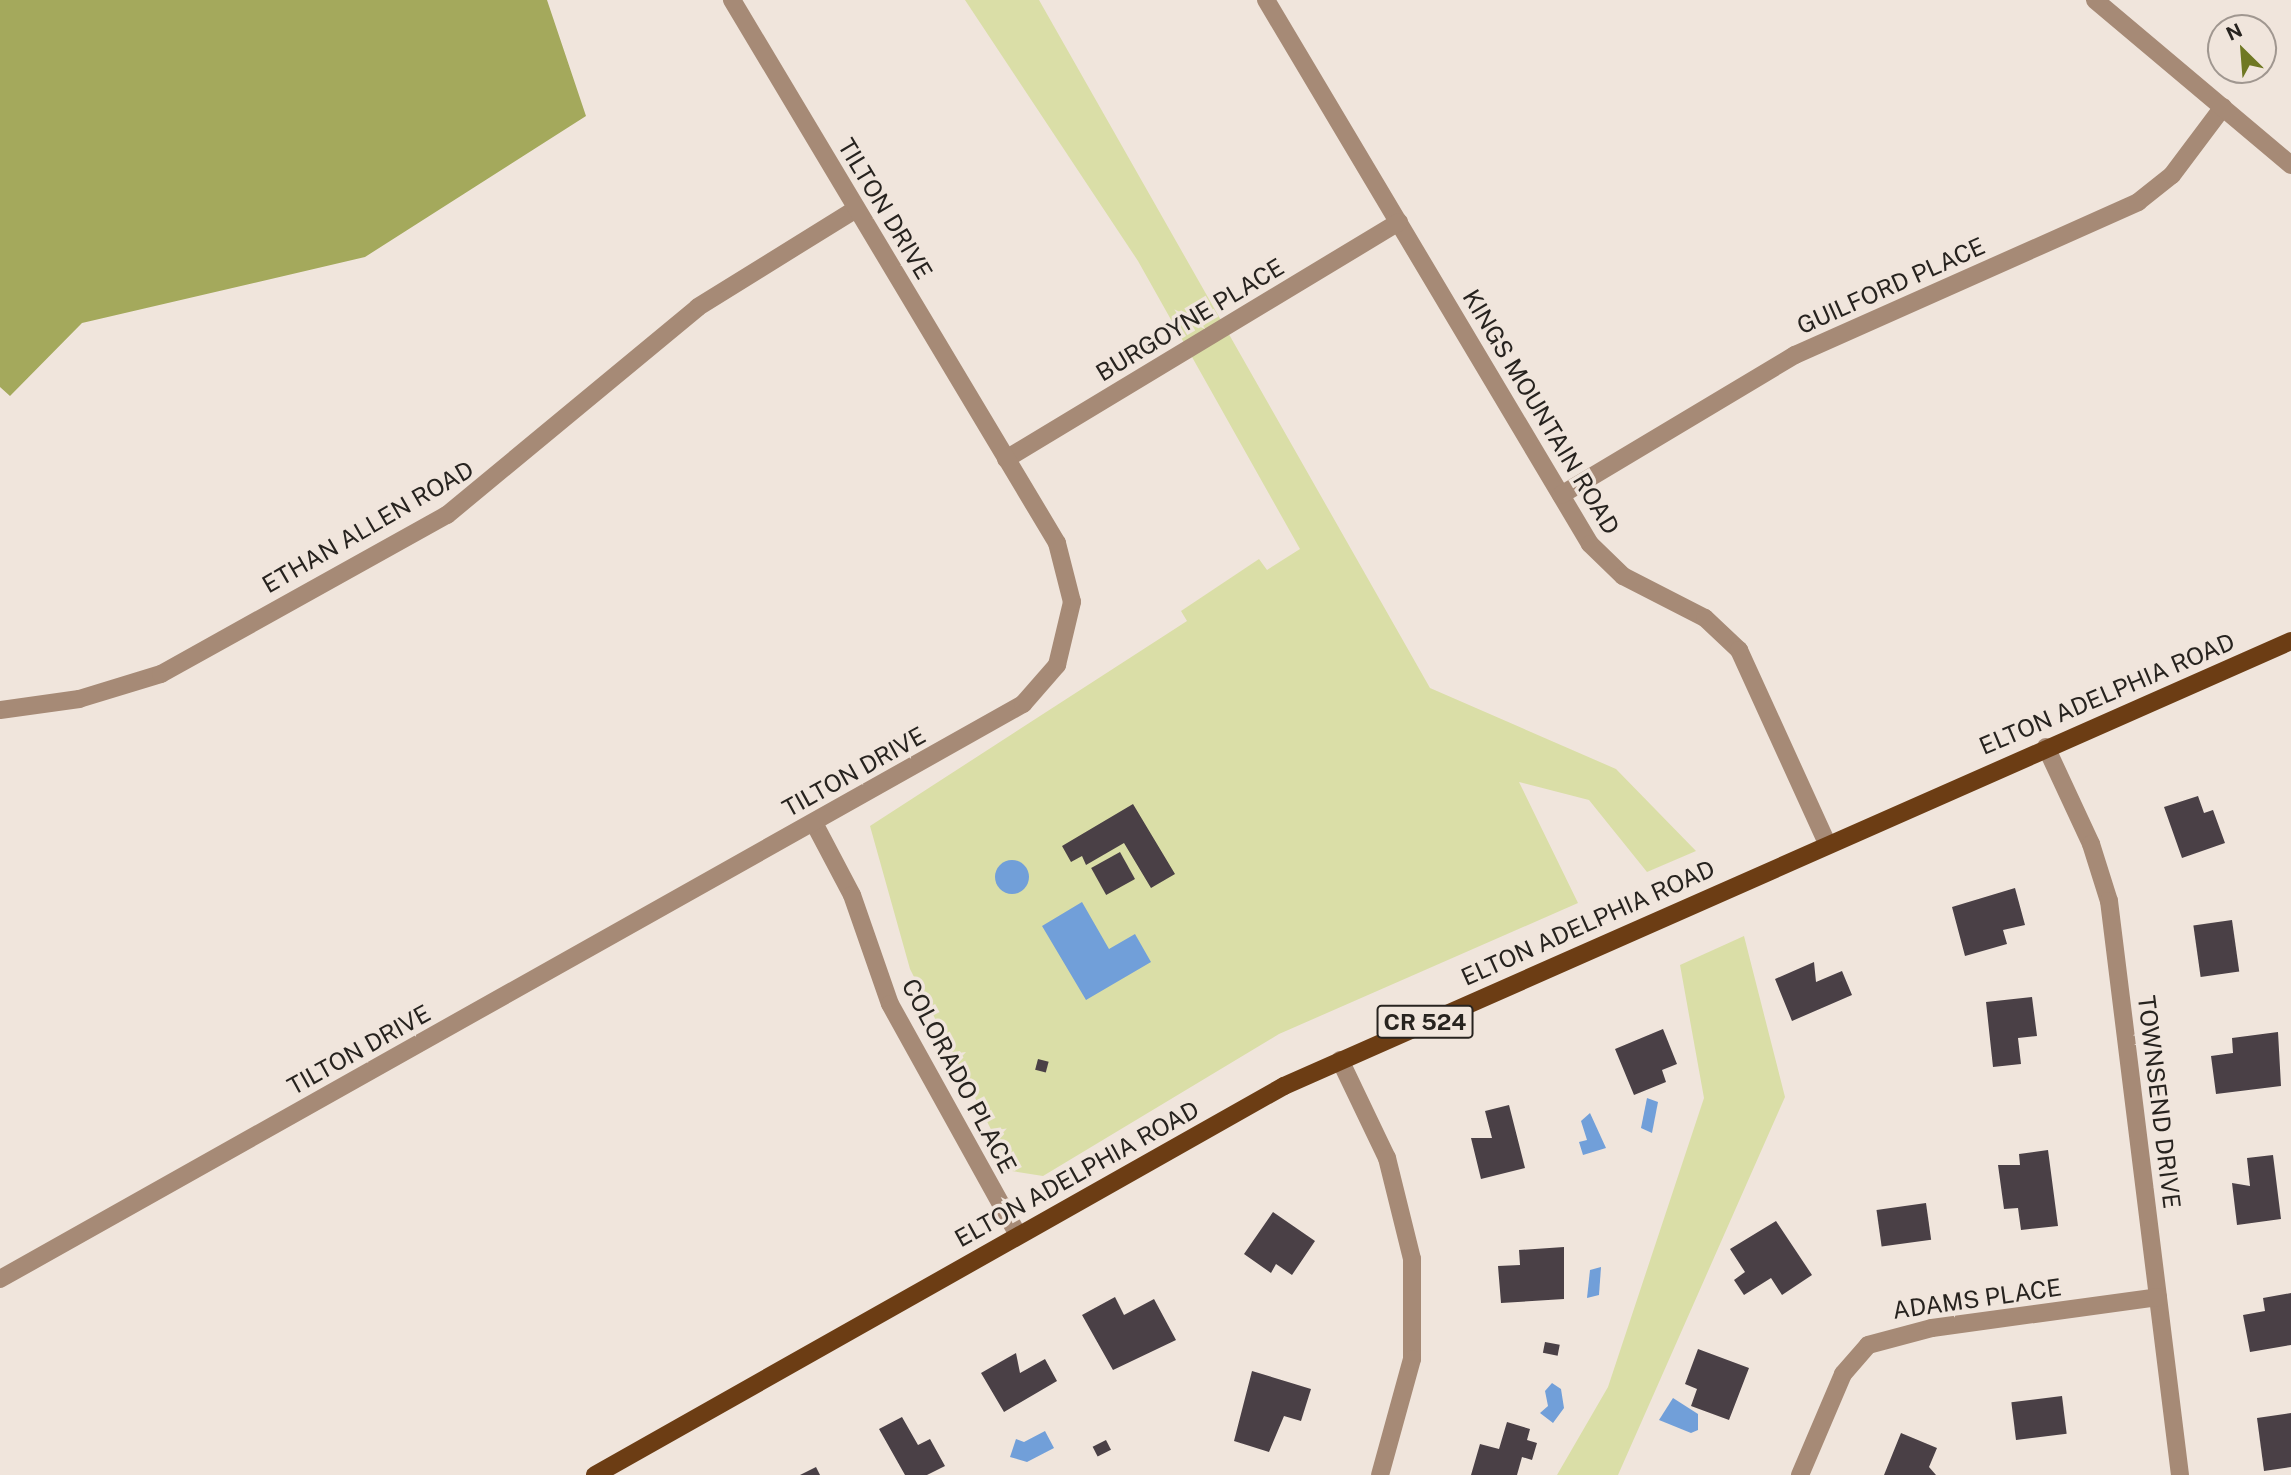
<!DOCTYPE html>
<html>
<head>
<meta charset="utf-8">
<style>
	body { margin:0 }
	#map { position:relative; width:2291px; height:1475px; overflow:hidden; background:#f0e5dc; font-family:"Public Sans",sans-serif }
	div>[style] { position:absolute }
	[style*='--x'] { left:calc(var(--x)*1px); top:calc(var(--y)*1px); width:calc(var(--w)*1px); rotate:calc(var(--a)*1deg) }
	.green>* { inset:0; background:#dadea7 }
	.forest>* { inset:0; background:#a4a95c }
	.water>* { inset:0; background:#719fd9 }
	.round { border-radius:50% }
	.building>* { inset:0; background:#4a4046; transform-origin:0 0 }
	.minor>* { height:18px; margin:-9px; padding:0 9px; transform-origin:9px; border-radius:9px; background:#a68a76 }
	.tertiary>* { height:18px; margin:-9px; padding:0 9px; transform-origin:9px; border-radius:9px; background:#a68a76 }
	.primary>* { height:18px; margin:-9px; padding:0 9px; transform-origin:9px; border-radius:9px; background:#6c3d14 }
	span { translate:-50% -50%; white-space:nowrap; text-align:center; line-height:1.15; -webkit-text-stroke:7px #f0e5dc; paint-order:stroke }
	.shield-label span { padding:2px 5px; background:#f0e5dc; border:2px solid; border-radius:5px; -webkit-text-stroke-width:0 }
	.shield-label { font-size:23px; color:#27231f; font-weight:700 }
	.street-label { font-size:24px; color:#27231f }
	.north { position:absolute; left:2207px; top:14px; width:70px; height:70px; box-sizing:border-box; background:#f0e5dc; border:2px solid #a09790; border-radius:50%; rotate:335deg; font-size:19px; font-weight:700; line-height:28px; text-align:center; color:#27231f }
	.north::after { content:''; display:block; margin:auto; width:24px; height:32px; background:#6f7823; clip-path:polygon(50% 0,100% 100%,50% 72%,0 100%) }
</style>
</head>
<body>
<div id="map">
	<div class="green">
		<i style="clip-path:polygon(965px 0,1039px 0,1430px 688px,1616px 769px,1696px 851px,1647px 872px,1589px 800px,1519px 782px,1578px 903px,1279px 1034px,1043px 1176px,1012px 1171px,910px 969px,870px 826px,1187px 621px,1181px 611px,1259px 559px,1267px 570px,1300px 549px,1138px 261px)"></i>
		<i style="clip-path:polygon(1744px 936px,1785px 1097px,1618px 1475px,1557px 1475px,1608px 1387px,1704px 1098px,1680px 965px)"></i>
	</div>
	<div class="forest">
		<i style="clip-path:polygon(0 0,547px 0,586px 116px,365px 257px,82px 323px,10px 396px,0 387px)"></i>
	</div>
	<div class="water">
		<i class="round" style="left:995px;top:860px;width:34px;height:34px"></i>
		<i style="clip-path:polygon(1082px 902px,1109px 949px,1135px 934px,1151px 962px,1086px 1000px,1042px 926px)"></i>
		<i style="clip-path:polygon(1647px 1098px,1658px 1102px,1652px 1133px,1641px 1128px)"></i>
		<i style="clip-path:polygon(1590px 1113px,1606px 1148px,1583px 1155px,1579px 1142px,1587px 1140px,1581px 1121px)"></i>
		<i style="clip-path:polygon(1601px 1267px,1599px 1295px,1587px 1298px,1590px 1270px)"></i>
		<i style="clip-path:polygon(1552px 1383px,1561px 1389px,1564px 1408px,1553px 1423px,1540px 1413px,1548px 1406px,1545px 1391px)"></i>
		<i style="clip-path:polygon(1673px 1398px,1698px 1414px,1698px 1430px,1691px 1433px,1659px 1420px)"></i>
		<i style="clip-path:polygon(1045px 1431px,1054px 1448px,1027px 1462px,1010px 1457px,1016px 1439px,1024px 1442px)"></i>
	</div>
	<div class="building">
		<i style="clip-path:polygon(2198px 796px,2204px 813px,2213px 810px,2225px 843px,2182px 858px,2164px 807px)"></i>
		<i style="clip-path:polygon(1133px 804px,1175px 874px,1151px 888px,1124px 843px,1086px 865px,1082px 856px,1071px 862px,1062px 846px)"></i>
		<i style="left:1120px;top:852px;width:31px;height:33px;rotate:61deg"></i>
		<i style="clip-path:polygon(2015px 888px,2025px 925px,2003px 930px,2007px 944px,1965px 956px,1952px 907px)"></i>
		<i style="left:2232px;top:920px;width:52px;height:39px;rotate:82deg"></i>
		<i style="clip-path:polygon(1814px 962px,1816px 982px,1842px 971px,1852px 995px,1792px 1021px,1775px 979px)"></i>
		<i style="clip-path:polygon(2032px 997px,2037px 1036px,2018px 1038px,2021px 1064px,1993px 1067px,1986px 1002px)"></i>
		<i style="clip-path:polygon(1663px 1029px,1677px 1064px,1662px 1070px,1666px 1082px,1634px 1095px,1615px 1049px)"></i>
		<i style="clip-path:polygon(2278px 1032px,2281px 1086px,2216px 1094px,2211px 1056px,2233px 1053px,2232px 1038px)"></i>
		<i style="left:1038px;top:1059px;width:11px;height:11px;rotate:15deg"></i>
		<i style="clip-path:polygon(1509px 1105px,1525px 1168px,1481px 1179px,1471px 1138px,1492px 1138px,1485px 1111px)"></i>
		<i style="clip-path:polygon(2048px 1150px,2058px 1226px,2021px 1230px,2018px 1208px,2004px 1209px,1998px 1165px,2020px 1165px,2019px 1154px)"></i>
		<i style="clip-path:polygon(2273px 1155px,2281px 1219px,2237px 1225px,2232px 1183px,2250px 1186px,2247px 1158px)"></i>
		<i style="left:1926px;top:1203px;width:37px;height:50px;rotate:82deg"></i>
		<i style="clip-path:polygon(1273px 1212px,1315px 1241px,1292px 1275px,1276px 1264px,1271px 1273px,1244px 1254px)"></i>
		<i style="clip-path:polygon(1776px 1221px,1812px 1275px,1782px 1295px,1771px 1278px,1744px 1295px,1734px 1280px,1745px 1272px,1730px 1249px)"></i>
		<i style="clip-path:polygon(1564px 1247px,1564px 1299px,1501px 1303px,1498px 1266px,1520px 1265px,1519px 1250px)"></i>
		<i style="clip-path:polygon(2291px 1293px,2291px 1345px,2250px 1352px,2243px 1315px,2265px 1311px,2263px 1298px)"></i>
		<i style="clip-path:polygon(1115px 1297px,1124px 1315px,1154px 1299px,1176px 1340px,1113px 1370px,1082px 1315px)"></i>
		<i style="left:1545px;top:1342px;width:15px;height:11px;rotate:11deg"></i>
		<i style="clip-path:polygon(1698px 1349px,1749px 1368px,1729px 1420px,1691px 1406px,1697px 1389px,1685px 1384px)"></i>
		<i style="clip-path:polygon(1016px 1353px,1020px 1373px,1045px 1359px,1057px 1381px,1004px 1412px,981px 1373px)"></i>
		<i style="clip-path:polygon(1252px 1371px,1311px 1389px,1301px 1421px,1284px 1416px,1269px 1452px,1234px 1441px)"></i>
		<i style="left:2062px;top:1396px;width:38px;height:51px;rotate:83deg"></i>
		<i style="clip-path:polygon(2291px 1413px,2291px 1467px,2264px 1471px,2257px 1418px)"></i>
		<i style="clip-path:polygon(902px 1417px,918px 1445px,930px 1439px,945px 1466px,927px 1475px,905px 1475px,879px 1429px)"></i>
		<i style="clip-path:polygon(1507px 1422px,1530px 1429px,1527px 1440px,1537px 1443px,1532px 1460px,1522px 1457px,1517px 1475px,1471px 1475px,1480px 1444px,1499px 1449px)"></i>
		<i style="clip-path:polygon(1901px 1433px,1937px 1448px,1929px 1467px,1936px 1475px,1884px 1475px)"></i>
		<i style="left:1106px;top:1440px;width:11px;height:15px;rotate:63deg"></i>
		<i style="clip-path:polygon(816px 1467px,820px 1475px,800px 1475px)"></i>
	</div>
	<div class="minor">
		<i style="--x:1266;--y:0;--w:633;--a:59.22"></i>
		<i style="--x:1590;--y:544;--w:46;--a:44.1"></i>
		<i style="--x:1623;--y:576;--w:92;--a:27.1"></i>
		<i style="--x:1705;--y:618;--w:47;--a:43.3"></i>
		<i style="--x:1739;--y:650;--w:212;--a:65.5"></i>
		<i style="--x:1006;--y:459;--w:459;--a:-31.1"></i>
		<i style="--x:1561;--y:495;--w:273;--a:-30.9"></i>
		<i style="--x:1795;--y:355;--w:376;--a:-24"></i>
		<i style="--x:2138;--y:202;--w:43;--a:-38.5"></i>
		<i style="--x:2172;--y:175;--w:85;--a:-53.1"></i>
		<i style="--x:0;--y:710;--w:80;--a:-7.9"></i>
		<i style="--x:79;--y:699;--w:86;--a:-17"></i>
		<i style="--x:161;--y:674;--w:327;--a:-29.1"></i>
		<i style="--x:447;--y:515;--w:326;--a:-39.6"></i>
		<i style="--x:698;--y:307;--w:186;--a:-31.8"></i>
		<i style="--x:2046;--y:747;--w:107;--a:65.1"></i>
		<i style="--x:2091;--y:844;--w:60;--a:72.5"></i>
		<i style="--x:2109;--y:901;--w:578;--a:82.95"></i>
		<i style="--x:814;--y:823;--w:81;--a:62.2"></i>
		<i style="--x:852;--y:895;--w:115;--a:70.8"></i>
		<i style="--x:890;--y:1004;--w:264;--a:61"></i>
		<i style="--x:1340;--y:1060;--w:109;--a:64.4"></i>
		<i style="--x:1387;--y:1158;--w:104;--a:76.1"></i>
		<i style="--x:1412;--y:1259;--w:100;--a:90"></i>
		<i style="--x:1412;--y:1359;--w:120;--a:105.4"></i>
		<i style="--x:0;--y:1279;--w:1174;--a:-29.34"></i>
		<i style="--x:1023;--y:704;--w:52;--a:-48.9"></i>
		<i style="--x:1057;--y:665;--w:65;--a:-76.6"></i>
		<i style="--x:1072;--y:602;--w:61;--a:-104.3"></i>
		<i style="--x:1057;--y:543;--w:633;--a:-120.9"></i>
		<i style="--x:1800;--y:1475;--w:110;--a:-66.9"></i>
		<i style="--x:1843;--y:1374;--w:38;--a:-49"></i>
		<i style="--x:1868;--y:1345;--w:66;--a:-14.9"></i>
		<i style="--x:1932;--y:1328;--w:228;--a:-7.8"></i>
	</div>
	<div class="tertiary">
		<i style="--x:2095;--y:0;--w:256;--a:40.1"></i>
	</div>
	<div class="primary">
		<i style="--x:595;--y:1475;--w:791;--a:-29.45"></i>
		<i style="--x:1284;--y:1086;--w:1101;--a:-23.84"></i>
	</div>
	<div class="shield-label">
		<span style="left:1425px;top:1022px">CR 524</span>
	</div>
	<div class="street-label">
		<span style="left:885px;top:209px;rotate:59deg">TILTON DRIVE</span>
		<span style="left:1891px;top:286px;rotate:-24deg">GUILFORD PLACE</span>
		<span style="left:1190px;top:320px;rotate:-31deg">BURGOYNE PLACE</span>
		<span style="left:1541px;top:412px;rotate:59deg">KINGS MOUNTAIN ROAD</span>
		<span style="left:368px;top:527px;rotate:-30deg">ETHAN ALLEN ROAD</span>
		<span style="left:2107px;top:694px;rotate:-23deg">ELTON ADELPHIA ROAD</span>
		<span style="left:854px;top:772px;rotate:-29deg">TILTON DRIVE</span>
		<span style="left:1588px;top:923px;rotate:-24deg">ELTON ADELPHIA ROAD</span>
		<span style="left:359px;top:1050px;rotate:-29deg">TILTON DRIVE</span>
		<span style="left:959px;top:1076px;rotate:62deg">COLORADO PLACE</span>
		<span style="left:2159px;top:1102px;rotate:83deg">TOWNSEND DRIVE</span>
		<span style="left:1077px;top:1174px;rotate:-29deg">ELTON ADELPHIA ROAD</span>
		<span style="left:1977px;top:1299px;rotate:-8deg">ADAMS PLACE</span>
	</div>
	<div class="north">N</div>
</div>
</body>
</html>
